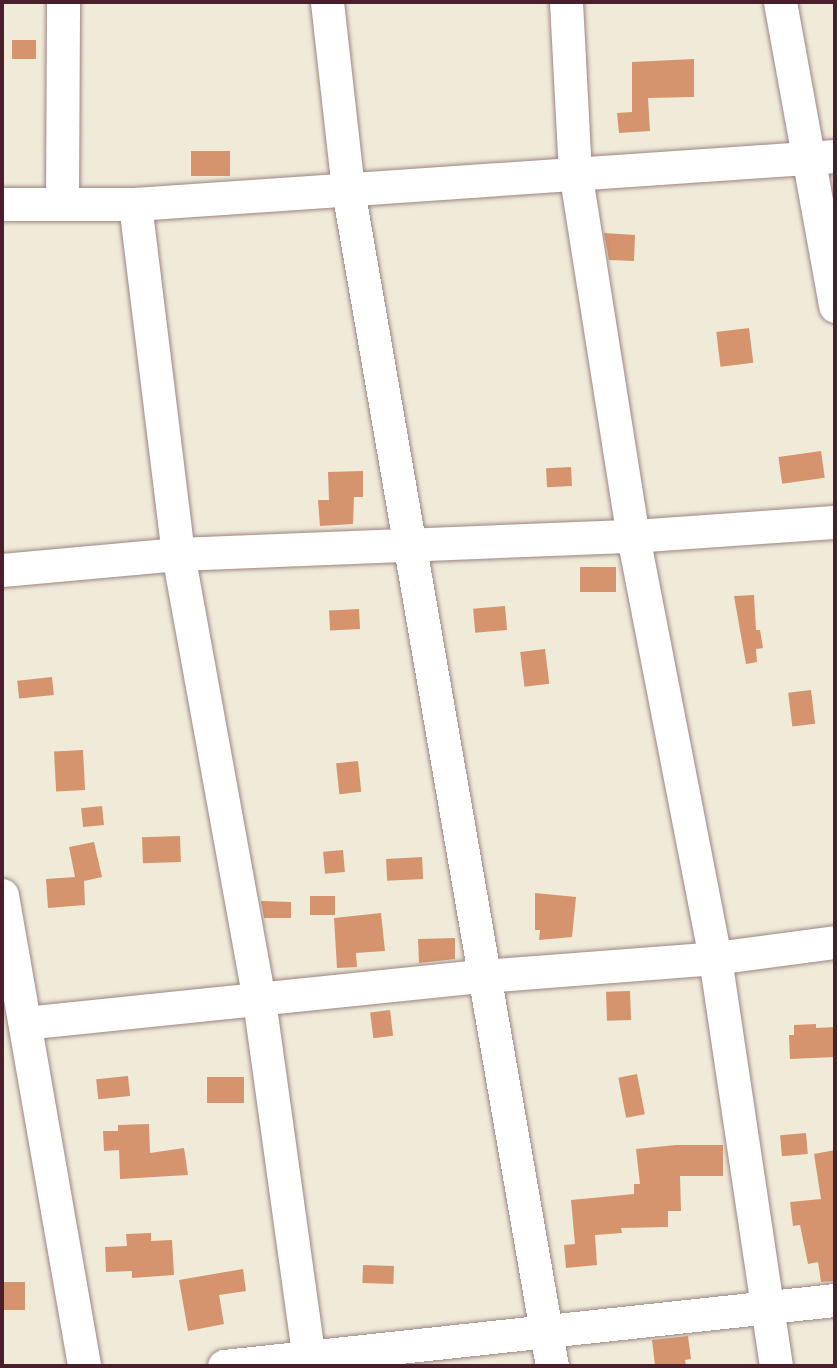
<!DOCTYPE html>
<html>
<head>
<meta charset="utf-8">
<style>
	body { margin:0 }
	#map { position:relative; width:837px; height:1368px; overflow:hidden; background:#f0ebd9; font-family:"Indie Flower",sans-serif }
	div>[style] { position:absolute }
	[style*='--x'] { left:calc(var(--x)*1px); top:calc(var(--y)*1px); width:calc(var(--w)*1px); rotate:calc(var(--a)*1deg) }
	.building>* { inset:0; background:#d5946d; transform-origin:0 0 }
	.roads { filter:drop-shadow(0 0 2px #9d8582) drop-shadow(0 0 2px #9d8582) }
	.minor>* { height:33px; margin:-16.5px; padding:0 16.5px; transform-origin:16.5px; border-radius:16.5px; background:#fff }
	span { translate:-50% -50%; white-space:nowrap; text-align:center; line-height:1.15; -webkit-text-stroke:7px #f6f6f2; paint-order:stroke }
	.frame { position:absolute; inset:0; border:4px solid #4a1f2b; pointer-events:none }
</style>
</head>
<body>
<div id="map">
	<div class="building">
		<i style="left:12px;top:40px;width:24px;height:19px"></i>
		<i style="clip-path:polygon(694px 59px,694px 97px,648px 98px,650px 131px,619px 133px,617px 113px,632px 112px,632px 62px)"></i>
		<i style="left:191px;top:151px;width:39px;height:25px"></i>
		<i style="clip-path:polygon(604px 233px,635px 235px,634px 261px,609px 260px)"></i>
		<i style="left:749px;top:328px;width:35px;height:33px;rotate:83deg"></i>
		<i style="left:821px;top:451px;width:27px;height:43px;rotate:82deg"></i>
		<i style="left:571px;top:467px;width:19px;height:25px;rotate:87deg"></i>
		<i style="clip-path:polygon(363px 471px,363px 497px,354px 497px,353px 524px,320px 526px,318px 500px,329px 500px,328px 472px)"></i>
		<i style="left:616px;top:567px;width:25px;height:36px;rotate:90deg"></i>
		<i style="clip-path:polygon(754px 595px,756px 630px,760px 630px,763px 648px,756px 649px,757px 662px,746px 664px,734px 596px)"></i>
		<i style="left:505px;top:606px;width:24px;height:32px;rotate:85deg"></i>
		<i style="left:359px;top:609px;width:20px;height:30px;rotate:87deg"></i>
		<i style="left:545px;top:649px;width:35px;height:25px;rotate:83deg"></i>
		<i style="left:52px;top:677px;width:18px;height:35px;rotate:84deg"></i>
		<i style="left:811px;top:690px;width:34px;height:23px;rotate:83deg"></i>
		<i style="left:83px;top:750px;width:40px;height:29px;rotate:87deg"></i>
		<i style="left:358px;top:761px;width:31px;height:22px;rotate:84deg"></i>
		<i style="left:102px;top:806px;width:19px;height:21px;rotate:84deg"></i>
		<i style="left:180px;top:836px;width:26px;height:38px;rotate:88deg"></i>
		<i style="clip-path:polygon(94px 842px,102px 877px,84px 881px,85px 905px,48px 908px,46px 879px,75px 877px,69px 847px)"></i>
		<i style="left:343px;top:850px;width:22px;height:20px;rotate:85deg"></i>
		<i style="left:422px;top:857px;width:22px;height:36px;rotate:87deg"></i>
		<i style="clip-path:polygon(535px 893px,576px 897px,572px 937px,539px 940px,540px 930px,535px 930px)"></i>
		<i style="left:310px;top:896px;width:25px;height:19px"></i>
		<i style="clip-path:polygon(261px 901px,291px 902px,291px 918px,264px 918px)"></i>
		<i style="clip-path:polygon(381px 913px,385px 951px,356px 953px,357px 967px,337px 968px,334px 918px)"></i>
		<i style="clip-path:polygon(455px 938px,455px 959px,419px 963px,418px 939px)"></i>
		<i style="left:630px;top:991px;width:29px;height:24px;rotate:88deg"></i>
		<i style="left:390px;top:1010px;width:26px;height:20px;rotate:83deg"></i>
		<i style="clip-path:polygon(816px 1024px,816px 1028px,835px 1027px,835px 1057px,790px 1059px,789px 1035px,794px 1035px,794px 1025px)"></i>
		<i style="left:637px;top:1074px;width:41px;height:19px;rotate:79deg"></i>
		<i style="left:128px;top:1076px;width:20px;height:32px;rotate:84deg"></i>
		<i style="left:207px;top:1077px;width:37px;height:26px"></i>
		<i style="clip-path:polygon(149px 1124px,150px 1153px,184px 1148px,188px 1175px,120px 1179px,119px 1150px,104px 1151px,103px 1131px,118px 1131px,118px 1125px)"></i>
		<i style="left:806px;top:1133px;width:21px;height:26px;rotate:85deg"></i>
		<i style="clip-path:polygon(676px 1145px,723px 1145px,723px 1176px,680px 1176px,681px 1211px,668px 1211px,668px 1227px,621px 1228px,622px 1233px,595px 1235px,597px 1265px,566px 1268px,564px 1245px,575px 1244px,571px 1200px,634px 1194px,634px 1184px,640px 1184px,636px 1149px)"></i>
		<i style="clip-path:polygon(835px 1150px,835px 1281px,821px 1282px,818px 1262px,808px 1264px,800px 1225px,793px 1226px,790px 1202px,821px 1199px,814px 1154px)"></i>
		<i style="clip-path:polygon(151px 1233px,151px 1241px,172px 1240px,174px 1275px,132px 1278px,132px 1271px,106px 1272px,105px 1247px,127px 1246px,126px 1234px)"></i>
		<i style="left:363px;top:1265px;width:31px;height:18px;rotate:2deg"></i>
		<i style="clip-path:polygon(243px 1269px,246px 1291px,219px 1295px,224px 1324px,188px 1331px,179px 1280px)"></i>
		<i style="left:2px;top:1282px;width:23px;height:28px"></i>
		<i style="clip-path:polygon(688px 1336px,691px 1359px,685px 1360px,686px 1366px,655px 1366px,652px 1340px)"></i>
	</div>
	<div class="roads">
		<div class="minor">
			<i style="--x:327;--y:2;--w:189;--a:83.6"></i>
			<i style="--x:348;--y:190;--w:1194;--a:80.16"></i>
			<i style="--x:566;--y:2;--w:169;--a:87"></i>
			<i style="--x:575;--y:171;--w:370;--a:81"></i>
			<i style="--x:633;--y:536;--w:430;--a:79"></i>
			<i style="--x:715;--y:958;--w:413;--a:81.5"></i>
			<i style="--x:780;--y:2;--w:309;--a:79.7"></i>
			<i style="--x:2;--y:204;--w:133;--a:0"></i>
			<i style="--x:135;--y:204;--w:702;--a:-3.92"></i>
			<i style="--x:62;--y:204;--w:202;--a:-89.7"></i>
			<i style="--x:135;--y:204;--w:353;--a:83"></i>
			<i style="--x:178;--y:554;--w:453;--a:79.7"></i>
			<i style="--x:259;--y:1000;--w:370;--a:82.1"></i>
			<i style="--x:2;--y:570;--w:177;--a:-5.2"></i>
			<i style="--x:178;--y:554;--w:455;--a:-2.3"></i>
			<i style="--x:633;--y:536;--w:202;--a:-4"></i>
			<i style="--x:2;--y:895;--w:478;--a:80.1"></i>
			<i style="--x:25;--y:1023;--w:460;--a:-5.9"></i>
			<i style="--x:483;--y:976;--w:233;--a:-4.4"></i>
			<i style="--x:715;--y:958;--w:121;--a:-7.6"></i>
			<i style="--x:224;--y:1366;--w:615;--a:-6.17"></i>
		</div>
	</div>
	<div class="frame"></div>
</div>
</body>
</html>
